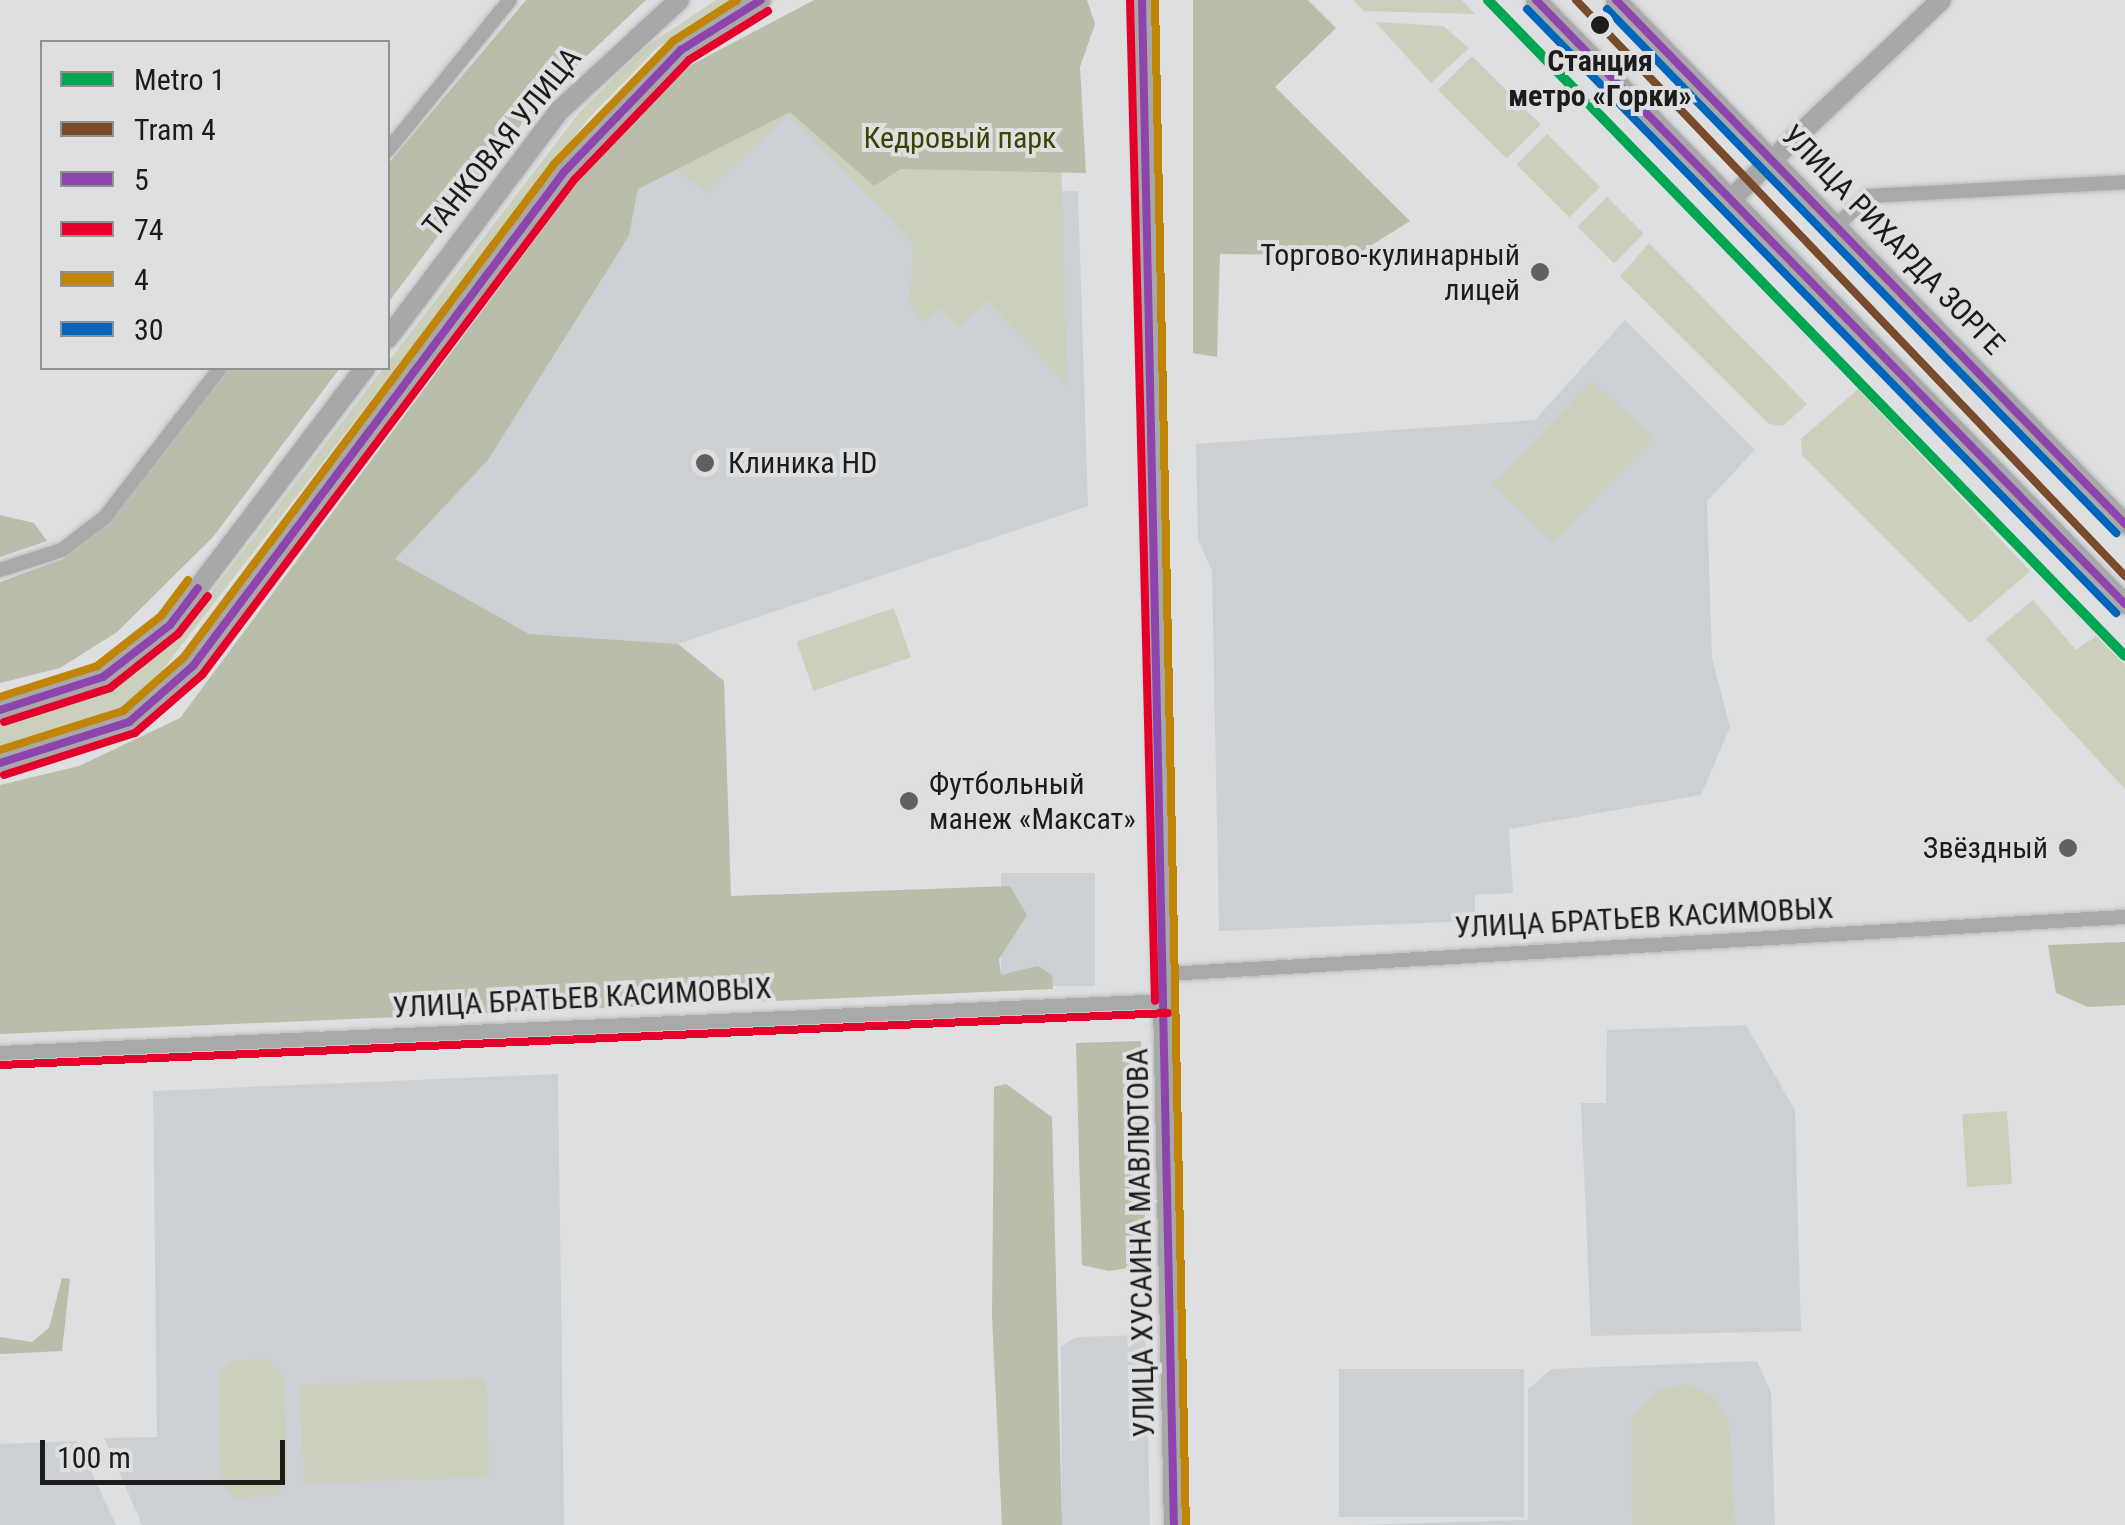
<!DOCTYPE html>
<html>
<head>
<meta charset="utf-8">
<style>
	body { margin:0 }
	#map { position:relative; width:2125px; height:1525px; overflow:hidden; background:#dedfe0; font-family:"Roboto Condensed",sans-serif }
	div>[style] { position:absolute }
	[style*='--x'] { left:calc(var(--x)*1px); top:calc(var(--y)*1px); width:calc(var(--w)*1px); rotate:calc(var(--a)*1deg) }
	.built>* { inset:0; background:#ccd0d4; transform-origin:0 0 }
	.green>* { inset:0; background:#cad0bb; transform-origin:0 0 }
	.forest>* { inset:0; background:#b8bea9 }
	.roads { filter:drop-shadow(0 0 2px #bbbcbd) drop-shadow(0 0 2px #bbbcbd) }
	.street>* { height:14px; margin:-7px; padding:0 7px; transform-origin:7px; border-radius:7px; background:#a8a9a9 }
	.secondary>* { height:20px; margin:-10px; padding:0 10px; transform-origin:10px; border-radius:10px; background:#a8a8a9 }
	.bus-1>* { height:8px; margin:-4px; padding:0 4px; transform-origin:4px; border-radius:4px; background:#8e44ad }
	.bus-2>* { height:8px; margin:-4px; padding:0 4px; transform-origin:4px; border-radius:4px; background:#e4002b }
	.bus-3>* { height:8px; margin:-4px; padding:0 4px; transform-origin:4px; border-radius:4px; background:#c08407 }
	.bus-4>* { height:8px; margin:-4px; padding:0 4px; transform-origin:4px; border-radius:4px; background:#0065bd }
	.tram-1>* { height:8px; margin:-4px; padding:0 4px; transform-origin:4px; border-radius:4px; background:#7a4b2a }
	.metro-1>* { height:10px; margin:-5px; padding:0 5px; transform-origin:5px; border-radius:5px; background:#00a651 }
	.dots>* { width:28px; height:28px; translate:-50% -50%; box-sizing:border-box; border:5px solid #dddfe1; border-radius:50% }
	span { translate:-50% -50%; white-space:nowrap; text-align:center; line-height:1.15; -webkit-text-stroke:8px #dddfe1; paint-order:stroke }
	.stop-label { font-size:30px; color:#1c1c1d; font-weight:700 }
	.park-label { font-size:30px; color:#394402 }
	.street-label { font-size:30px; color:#1c1c1d }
	.poi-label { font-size:30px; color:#1c1c1d }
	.right { translate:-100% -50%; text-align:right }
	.left { translate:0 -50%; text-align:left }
	.legend { position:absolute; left:40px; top:40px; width:350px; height:330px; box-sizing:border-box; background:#dddfe1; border:2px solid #909193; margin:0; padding:12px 18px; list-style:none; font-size:30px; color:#1c1c1d }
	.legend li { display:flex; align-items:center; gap:20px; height:50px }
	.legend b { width:50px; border:2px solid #909193 }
	.scale { position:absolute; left:40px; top:1440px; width:245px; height:45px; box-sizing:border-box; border:5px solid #1c1c1d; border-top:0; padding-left:12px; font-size:30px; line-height:35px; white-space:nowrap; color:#1c1c1d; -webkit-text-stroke:8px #dddfe1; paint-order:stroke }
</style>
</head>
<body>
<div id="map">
	<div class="built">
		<i style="clip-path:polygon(790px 112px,883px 194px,1078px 191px,1088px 506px,678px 644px,529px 634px,394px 559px,488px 460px,629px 236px,638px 189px)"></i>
		<i style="clip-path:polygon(1625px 320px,1755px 450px,1707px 501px,1712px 658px,1730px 727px,1701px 795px,1509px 829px,1513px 893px,1475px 895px,1475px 921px,1219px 931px,1212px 571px,1198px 540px,1196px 444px,1535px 420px)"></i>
		<i style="left:1001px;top:873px;width:94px;height:113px"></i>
		<i style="clip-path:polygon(1746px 1025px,1795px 1110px,1801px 1331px,1591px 1336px,1581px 1103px,1606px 1103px,1607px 1030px)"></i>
		<i style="clip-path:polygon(558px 1074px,564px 1525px,142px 1525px,104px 1438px,157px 1437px,153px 1091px)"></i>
		<i style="clip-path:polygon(1146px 1335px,1150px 1525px,1062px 1525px,1061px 1346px,1077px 1337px)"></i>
		<i style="clip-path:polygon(1757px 1361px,1771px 1392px,1775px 1525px,1355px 1525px,1528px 1520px,1528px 1389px,1552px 1369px)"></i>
		<i style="left:1524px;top:1369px;width:148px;height:185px;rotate:90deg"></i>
		<i style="clip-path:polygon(77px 1441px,116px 1525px,0 1525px,0 1444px)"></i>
	</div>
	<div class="green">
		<i style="clip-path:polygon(716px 0,735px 0,657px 48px,587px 120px,140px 699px,100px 721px,0 748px,0 719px,111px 685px,178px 636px,579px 113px,647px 46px)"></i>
		<i style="clip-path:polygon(1353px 0,1462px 0,1475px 14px,1364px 11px)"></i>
		<i style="clip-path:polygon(1375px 22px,1443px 26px,1469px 48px,1431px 83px)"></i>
		<i style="left:1472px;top:56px;width:97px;height:48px;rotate:45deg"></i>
		<i style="clip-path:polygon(1059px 73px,1067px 385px,987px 300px,959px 327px,939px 308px,922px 324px,909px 300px,914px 244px,789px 114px,706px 193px,672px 166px,784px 105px)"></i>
		<i style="left:1547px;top:134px;width:75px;height:43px;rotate:45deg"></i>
		<i style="left:1607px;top:197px;width:52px;height:42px;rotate:45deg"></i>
		<i style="clip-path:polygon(1649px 243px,1807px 404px,1783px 426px,1769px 424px,1620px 276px)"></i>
		<i style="left:1593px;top:380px;width:84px;height:145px;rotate:44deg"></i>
		<i style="clip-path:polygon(1858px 389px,2030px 571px,1970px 623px,1802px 455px,1801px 439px)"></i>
		<i style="clip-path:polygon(2033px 600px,2076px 650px,2096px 636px,2125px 665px,2125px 789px,1986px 639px)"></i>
		<i style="left:894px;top:608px;width:52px;height:103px;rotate:71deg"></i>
		<i style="left:2007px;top:1111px;width:73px;height:45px;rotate:86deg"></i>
		<i style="clip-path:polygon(268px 1359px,284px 1376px,288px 1479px,276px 1496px,234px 1498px,221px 1483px,219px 1372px,231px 1361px)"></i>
		<i style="left:486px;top:1378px;width:99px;height:186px;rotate:88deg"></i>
		<i style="clip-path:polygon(1688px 1384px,1714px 1397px,1729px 1423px,1735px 1525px,1632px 1525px,1631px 1418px,1658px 1389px)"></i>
	</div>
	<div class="forest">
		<i style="clip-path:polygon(526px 0,646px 0,538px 102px,388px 303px,388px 164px)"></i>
		<i style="clip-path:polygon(814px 0,1087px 0,1095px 24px,1080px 67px,1086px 173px,901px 169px,874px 186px,790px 112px,638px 189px,629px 236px,488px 460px,395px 559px,529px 634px,678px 644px,724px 681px,731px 896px,1010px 886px,1027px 915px,999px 959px,1001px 975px,1038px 966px,1052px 975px,1053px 989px,0 1034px,0 785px,79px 766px,180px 718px,600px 152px,691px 65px)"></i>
		<i style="clip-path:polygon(1193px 0,1308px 0,1336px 28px,1275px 87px,1410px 221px,1356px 255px,1220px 254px,1217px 357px,1193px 353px)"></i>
		<i style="clip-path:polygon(229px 368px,340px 368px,213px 537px,117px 632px,60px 668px,0 683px,0 582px,63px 559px,110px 520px)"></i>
		<i style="clip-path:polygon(0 515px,34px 523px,47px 541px,0 557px)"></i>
		<i style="clip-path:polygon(2125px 942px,2125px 1005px,2088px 1007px,2056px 993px,2048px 945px)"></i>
		<i style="clip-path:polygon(1141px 1041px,1146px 1265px,1109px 1271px,1082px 1265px,1076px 1043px)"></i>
		<i style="clip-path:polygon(1006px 1084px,1052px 1117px,1062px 1525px,1002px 1525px,992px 1317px,994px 1087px)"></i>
		<i style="clip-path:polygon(62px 1278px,70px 1279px,62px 1351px,0 1354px,0 1337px,32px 1342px,49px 1328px)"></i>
	</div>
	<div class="roads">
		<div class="street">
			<i style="--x:388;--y:150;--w:193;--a:-50.9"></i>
			<i style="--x:1837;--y:225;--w:43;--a:-42.2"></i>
			<i style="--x:1869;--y:196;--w:256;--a:-3.1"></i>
			<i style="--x:0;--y:570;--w:65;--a:-17.9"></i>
			<i style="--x:62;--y:550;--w:54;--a:-37.5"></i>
			<i style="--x:105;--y:517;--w:188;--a:-52.3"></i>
			<i style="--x:1167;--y:974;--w:960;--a:-3.41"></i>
			<i style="--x:0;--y:1053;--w:1168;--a:-2.55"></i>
		</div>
		<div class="secondary">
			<i style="--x:1142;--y:0;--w:1525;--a:88.8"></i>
			<i style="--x:1536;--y:0;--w:844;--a:45.72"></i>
			<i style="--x:1616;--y:0;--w:731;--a:45.83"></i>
			<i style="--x:1733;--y:197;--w:286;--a:-43.4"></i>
			<i style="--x:388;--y:338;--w:286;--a:-53"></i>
			<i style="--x:560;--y:110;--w:162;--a:-42.7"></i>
			<i style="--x:0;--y:710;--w:108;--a:-17.8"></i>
			<i style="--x:103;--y:677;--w:85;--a:-37.8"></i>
			<i style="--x:170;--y:625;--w:323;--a:-52.8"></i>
			<i style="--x:0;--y:763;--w:135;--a:-17.6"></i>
			<i style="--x:129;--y:722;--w:85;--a:-41.2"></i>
			<i style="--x:193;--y:666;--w:618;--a:-53.09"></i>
			<i style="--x:564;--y:172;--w:169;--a:-46.2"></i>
			<i style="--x:681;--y:50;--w:94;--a:-32"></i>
		</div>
	</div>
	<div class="bus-1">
		<i style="--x:1142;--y:0;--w:1525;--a:88.8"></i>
		<i style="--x:1536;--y:0;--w:844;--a:45.72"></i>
		<i style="--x:1616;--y:0;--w:731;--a:45.83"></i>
		<i style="--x:0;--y:710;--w:108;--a:-17.8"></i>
		<i style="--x:103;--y:677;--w:85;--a:-37.8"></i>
		<i style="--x:170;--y:625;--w:46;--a:-52.9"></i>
		<i style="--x:0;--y:763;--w:135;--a:-17.6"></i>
		<i style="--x:129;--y:722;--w:85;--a:-41.2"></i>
		<i style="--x:193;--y:666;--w:618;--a:-53.09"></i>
		<i style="--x:564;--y:172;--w:169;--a:-46.2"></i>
		<i style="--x:681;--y:50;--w:94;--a:-32"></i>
	</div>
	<div class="bus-2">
		<i style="--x:1130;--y:0;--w:1001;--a:88.57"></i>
		<i style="--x:4;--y:722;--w:111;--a:-17.8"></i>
		<i style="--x:110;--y:688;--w:87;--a:-38.5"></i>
		<i style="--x:178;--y:634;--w:48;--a:-51.7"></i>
		<i style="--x:4;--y:775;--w:138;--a:-17.8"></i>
		<i style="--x:135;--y:733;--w:89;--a:-40.9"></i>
		<i style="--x:202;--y:675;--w:619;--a:-53.07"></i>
		<i style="--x:574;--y:180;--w:166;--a:-46.2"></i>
		<i style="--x:689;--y:60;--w:93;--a:-31.8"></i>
		<i style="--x:1;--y:1065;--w:1168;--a:-2.55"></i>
	</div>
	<div class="bus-3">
		<i style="--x:1155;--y:0;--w:1525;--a:88.84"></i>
		<i style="--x:0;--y:697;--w:102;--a:-17.7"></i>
		<i style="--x:97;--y:666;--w:81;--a:-38"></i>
		<i style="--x:161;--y:616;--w:45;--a:-53.1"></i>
		<i style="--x:0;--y:750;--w:129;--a:-17.6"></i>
		<i style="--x:123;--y:711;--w:81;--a:-41.5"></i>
		<i style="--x:184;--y:657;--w:616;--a:-53.11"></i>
		<i style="--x:554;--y:164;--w:171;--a:-45.9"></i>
		<i style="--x:673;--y:41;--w:76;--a:-32.6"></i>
	</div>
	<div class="bus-4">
		<i style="--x:1527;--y:9;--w:844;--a:45.72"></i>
		<i style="--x:1607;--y:9;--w:731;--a:45.83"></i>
	</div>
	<div class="tram-1">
		<i style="--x:1576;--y:0;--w:796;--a:46.37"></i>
	</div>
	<div class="metro-1">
		<i style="--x:1488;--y:0;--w:914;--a:45.84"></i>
	</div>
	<div class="dots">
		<i style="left:1600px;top:25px;background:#1c1c1d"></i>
		<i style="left:1540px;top:272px;background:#606061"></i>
		<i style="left:705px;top:463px;background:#606061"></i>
		<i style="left:909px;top:801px;background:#606061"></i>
		<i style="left:2068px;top:848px;background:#606061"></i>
	</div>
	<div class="stop-label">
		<span style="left:1600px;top:78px">Станция<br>метро «Горки»</span>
	</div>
	<div class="park-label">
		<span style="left:960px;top:138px">Кедровый парк</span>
	</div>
	<div class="street-label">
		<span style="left:502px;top:142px;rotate:-51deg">ТАНКОВАЯ УЛИЦА</span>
		<span style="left:1893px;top:240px;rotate:46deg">УЛИЦА РИХАРДА ЗОРГЕ</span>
		<span style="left:1644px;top:918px;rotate:-3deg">УЛИЦА БРАТЬЕВ КАСИМОВЫХ</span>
		<span style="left:582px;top:998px;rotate:-3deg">УЛИЦА БРАТЬЕВ КАСИМОВЫХ</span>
		<span style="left:1141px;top:1243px;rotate:-91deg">УЛИЦА ХУСАИНА МАВЛЮТОВА</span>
	</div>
	<div class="poi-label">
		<span class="right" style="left:1520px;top:272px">Торгово-кулинарный<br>лицей</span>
		<span class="left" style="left:728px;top:463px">Клиника HD</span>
		<span class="left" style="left:929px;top:801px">Футбольный<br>манеж «Максат»</span>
		<span class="right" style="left:2048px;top:848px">Звёздный</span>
	</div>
	<ul class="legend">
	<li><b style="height:12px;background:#00a651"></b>Metro 1</li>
	<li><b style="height:12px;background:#7a4b2a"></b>Tram 4</li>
	<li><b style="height:12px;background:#8e44ad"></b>5</li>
	<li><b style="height:12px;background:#e4002b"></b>74</li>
	<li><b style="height:12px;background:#c08407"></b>4</li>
	<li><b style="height:12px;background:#0065bd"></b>30</li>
	</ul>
	<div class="scale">100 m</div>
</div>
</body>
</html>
